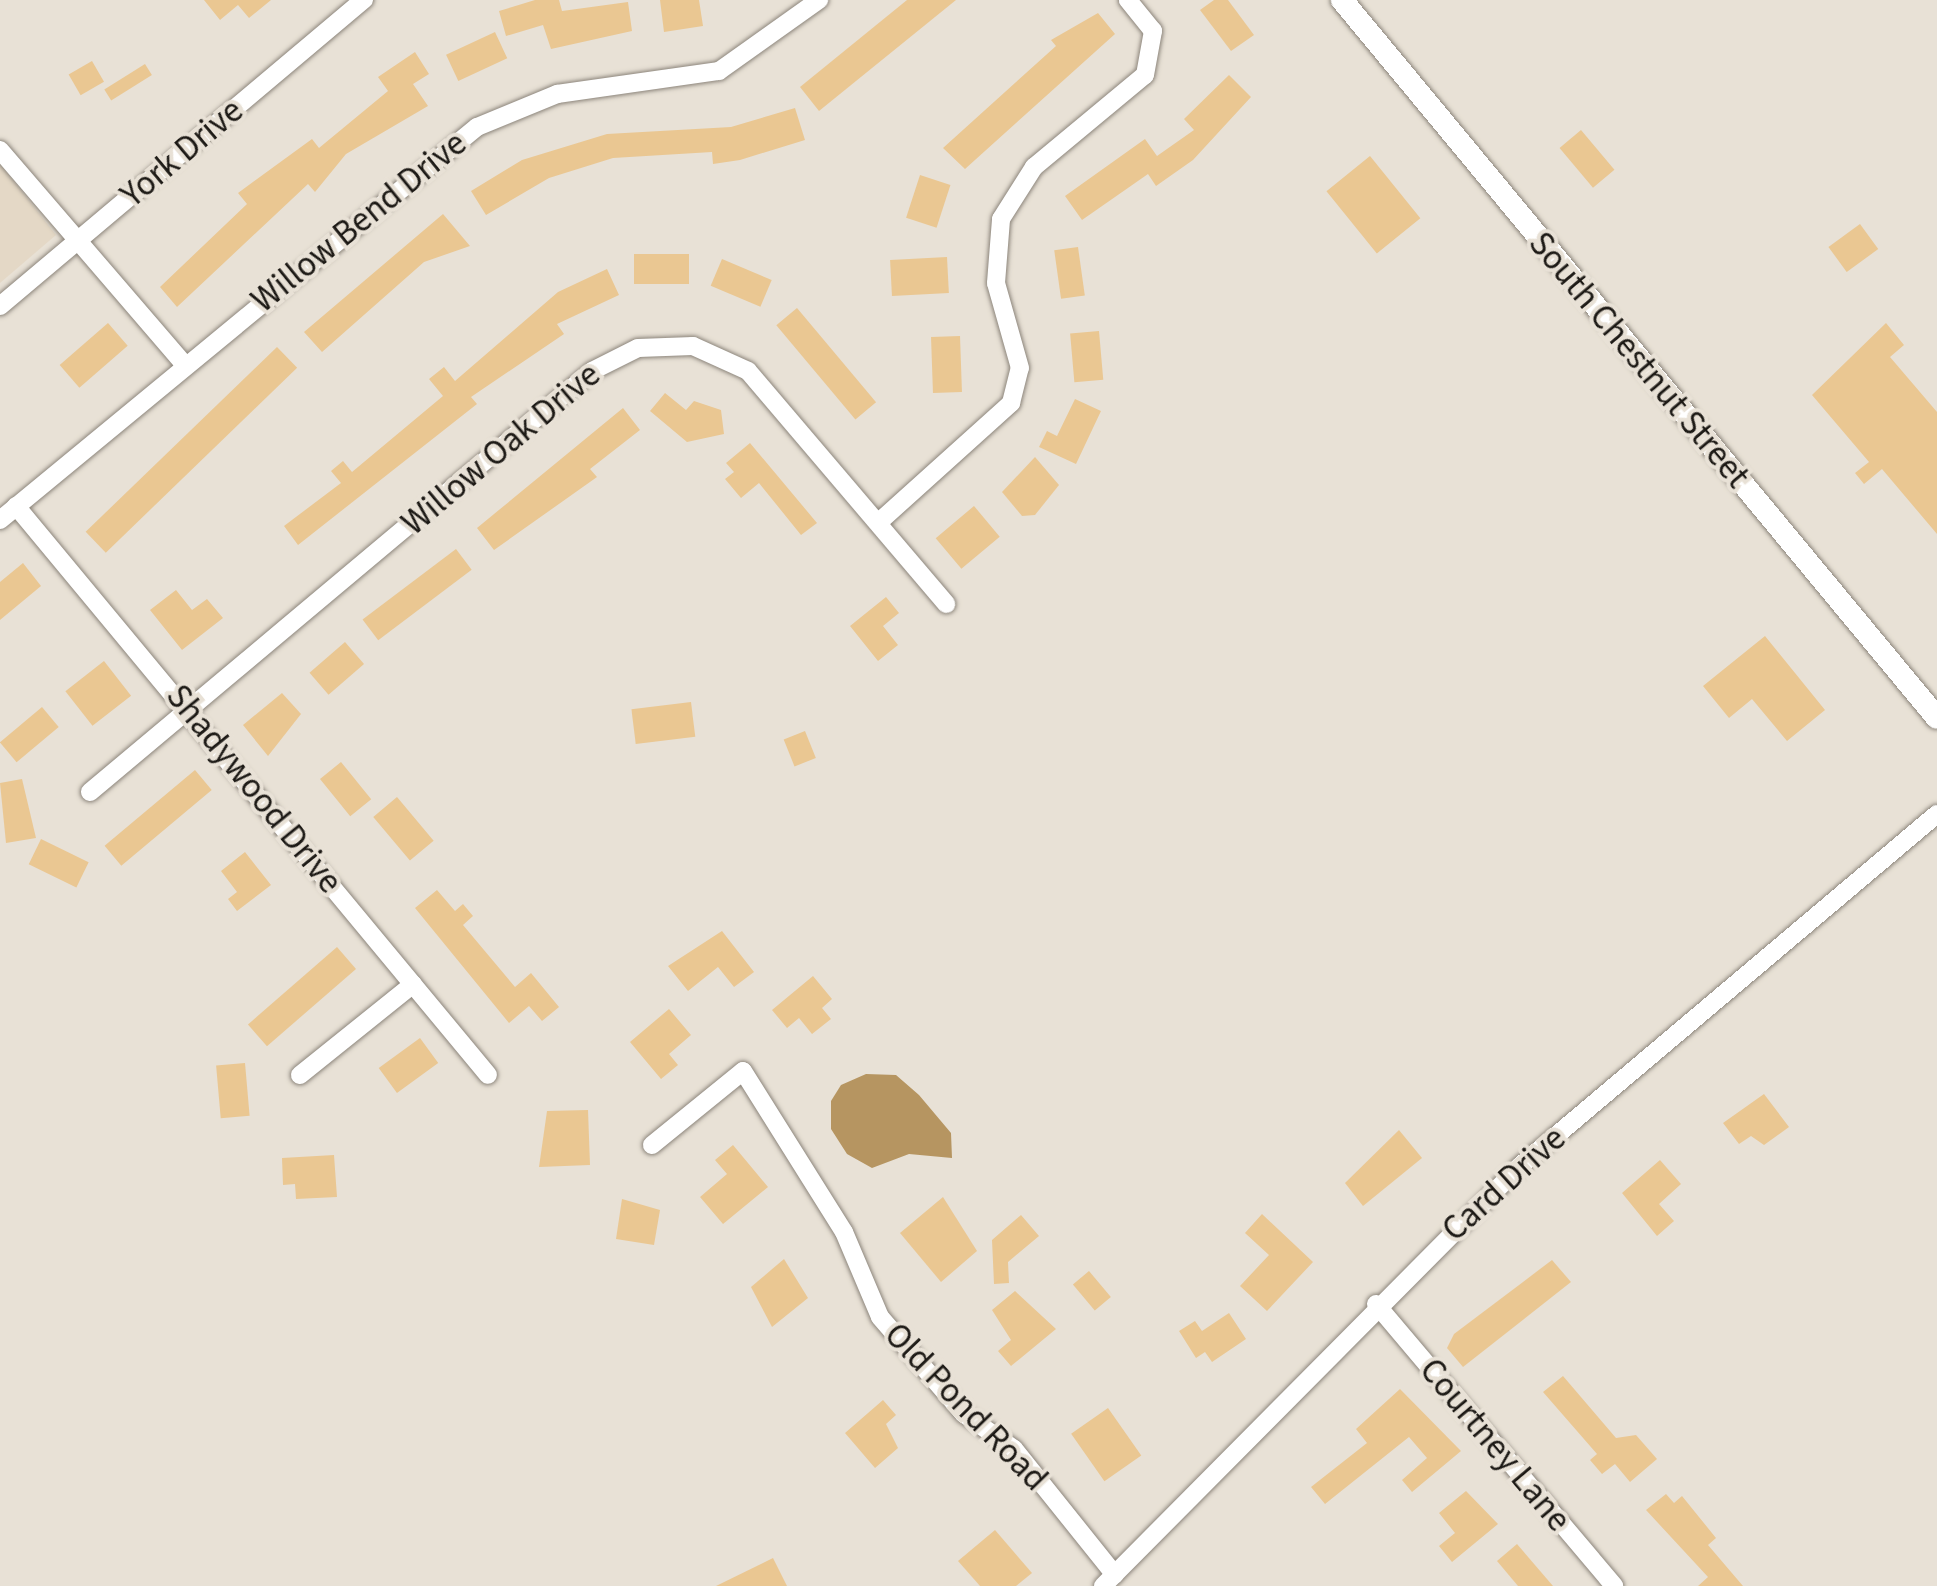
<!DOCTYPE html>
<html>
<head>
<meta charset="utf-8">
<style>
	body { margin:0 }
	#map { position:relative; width:1937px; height:1586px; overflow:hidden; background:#e8e1d6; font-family:"Source Sans 3",sans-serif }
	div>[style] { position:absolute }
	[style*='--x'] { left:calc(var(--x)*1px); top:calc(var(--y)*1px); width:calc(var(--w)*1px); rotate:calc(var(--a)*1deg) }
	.built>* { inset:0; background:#e4d8c6 }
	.water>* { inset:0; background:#b69561 }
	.building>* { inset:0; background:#eac792; transform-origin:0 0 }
	.roads { filter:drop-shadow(0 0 2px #8c857b) drop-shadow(0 0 2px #8c857b) }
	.minor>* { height:18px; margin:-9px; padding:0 9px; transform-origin:9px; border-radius:9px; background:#fff }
	.major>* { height:22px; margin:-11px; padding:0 11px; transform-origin:11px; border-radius:11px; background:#fff }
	span { translate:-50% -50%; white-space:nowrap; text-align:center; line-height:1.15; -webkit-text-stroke:8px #e8e1d6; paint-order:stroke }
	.street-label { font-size:35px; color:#1c1915 }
</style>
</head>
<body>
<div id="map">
	<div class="built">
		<i style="clip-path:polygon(0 164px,56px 235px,0 283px)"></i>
	</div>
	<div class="water">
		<i style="clip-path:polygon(866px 1074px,896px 1075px,919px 1095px,951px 1133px,952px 1158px,909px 1154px,872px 1168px,847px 1154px,831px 1129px,831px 1101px,841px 1085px)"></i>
	</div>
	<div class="building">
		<i style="clip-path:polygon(204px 0,271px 0,249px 18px,238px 5px,220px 20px)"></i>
		<i style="clip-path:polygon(535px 0,559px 0,562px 11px,628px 2px,632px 31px,551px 49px,543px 25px,506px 36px,499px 11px)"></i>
		<i style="clip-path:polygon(660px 0,699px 0,703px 26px,664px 32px)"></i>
		<i style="clip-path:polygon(907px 0,956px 0,819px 111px,800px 87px)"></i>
		<i style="clip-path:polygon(1214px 0,1228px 0,1254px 35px,1231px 51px,1200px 10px)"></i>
		<i style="clip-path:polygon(1098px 13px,1115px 34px,965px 169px,943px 148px,1056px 46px,1051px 40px)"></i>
		<i style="left:495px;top:32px;width:29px;height:54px;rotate:65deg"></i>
		<i style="clip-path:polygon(415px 52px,429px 74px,413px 84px,428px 106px,346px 154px,315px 192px,308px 184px,177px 307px,160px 287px,247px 204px,238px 193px,312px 139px,319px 148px,388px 91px,378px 77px)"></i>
		<i style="left:92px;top:61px;width:24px;height:27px;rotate:60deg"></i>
		<i style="left:145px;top:64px;width:13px;height:48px;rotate:58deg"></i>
		<i style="clip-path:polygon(1229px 75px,1251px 97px,1193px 160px,1156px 186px,1148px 174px,1082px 220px,1065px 196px,1145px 139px,1157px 156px,1194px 130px,1184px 119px)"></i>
		<i style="clip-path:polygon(795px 108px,805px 140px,740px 160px,713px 164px,712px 152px,613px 158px,549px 178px,486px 215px,471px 191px,522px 160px,607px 134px,731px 127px)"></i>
		<i style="left:1581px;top:130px;width:52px;height:28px;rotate:50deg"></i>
		<i style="left:1370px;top:156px;width:80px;height:56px;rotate:51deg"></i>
		<i style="left:920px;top:175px;width:32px;height:45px;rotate:18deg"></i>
		<i style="clip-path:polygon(443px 214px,470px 246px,424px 262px,322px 352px,304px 332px)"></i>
		<i style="left:1860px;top:224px;width:31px;height:39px;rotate:54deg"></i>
		<i style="left:1078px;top:247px;width:49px;height:24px;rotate:82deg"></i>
		<i style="left:634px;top:254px;width:55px;height:30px"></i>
		<i style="left:947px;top:257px;width:36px;height:57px;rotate:87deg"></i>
		<i style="left:722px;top:259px;width:54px;height:29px;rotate:23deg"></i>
		<i style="clip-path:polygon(607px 269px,619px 295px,557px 324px,564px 334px,471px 397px,477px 404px,298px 545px,284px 526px,341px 483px,331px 471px,343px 461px,352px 472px,443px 396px,429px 379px,444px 367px,455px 381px,558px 292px)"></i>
		<i style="left:797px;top:308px;width:123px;height:27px;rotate:50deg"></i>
		<i style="left:108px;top:323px;width:30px;height:64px;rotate:49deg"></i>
		<i style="clip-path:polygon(1886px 323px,1904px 345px,1890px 357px,1937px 412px,1937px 534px,1882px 469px,1864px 484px,1855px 473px,1869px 462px,1812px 395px)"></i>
		<i style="left:1099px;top:331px;width:49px;height:29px;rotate:85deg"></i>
		<i style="left:960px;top:336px;width:56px;height:29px;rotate:88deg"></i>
		<i style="left:277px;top:347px;width:29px;height:266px;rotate:46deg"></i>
		<i style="clip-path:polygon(665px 393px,686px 410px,694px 401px,721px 410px,724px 434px,687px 442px,650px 411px)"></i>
		<i style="clip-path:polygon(1075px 399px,1101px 411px,1076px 464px,1039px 447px,1047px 431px,1057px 436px)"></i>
		<i style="clip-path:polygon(623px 408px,640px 430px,590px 469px,597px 477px,494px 550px,477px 528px)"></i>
		<i style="clip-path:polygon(750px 443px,817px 523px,801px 535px,759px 483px,741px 498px,725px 479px,734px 472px,726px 463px)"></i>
		<i style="clip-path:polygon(1035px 457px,1059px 485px,1035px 515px,1022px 516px,1002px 492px)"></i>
		<i style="left:974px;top:506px;width:40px;height:50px;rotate:50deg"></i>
		<i style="left:456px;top:549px;width:26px;height:117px;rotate:53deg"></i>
		<i style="clip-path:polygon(23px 563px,41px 586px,0 620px,0 582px)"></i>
		<i style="clip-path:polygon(176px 590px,192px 610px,207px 599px,223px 618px,182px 650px,150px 610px)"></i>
		<i style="clip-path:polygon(886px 597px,899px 613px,883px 626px,898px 645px,878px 661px,850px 626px)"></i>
		<i style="clip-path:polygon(1765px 636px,1825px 710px,1787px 741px,1752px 699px,1729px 718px,1703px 686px)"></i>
		<i style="left:345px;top:642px;width:29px;height:47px;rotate:49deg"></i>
		<i style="left:104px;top:661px;width:44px;height:49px;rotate:52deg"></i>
		<i style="clip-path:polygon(282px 693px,301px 714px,268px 756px,243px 725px)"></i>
		<i style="left:691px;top:702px;width:35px;height:60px;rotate:83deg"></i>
		<i style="left:42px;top:707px;width:26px;height:55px;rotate:50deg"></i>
		<i style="left:805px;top:731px;width:29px;height:23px;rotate:68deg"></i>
		<i style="left:341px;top:762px;width:48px;height:27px;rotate:51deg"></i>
		<i style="left:195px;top:770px;width:26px;height:118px;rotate:50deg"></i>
		<i style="clip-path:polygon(22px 779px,36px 838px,6px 843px,0 783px)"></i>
		<i style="left:397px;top:797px;width:57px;height:31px;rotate:50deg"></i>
		<i style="left:41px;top:839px;width:53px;height:28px;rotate:26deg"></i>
		<i style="clip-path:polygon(245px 852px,271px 885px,237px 911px,228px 899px,237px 892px,221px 871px)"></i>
		<i style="clip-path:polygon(437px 890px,455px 911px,463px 904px,473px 916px,463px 925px,515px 987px,531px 973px,559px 1007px,542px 1021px,529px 1006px,509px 1023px,415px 908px)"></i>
		<i style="clip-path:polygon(722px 931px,754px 972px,734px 987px,718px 967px,688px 991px,668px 966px)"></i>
		<i style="left:337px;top:947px;width:29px;height:118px;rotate:49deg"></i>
		<i style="clip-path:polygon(813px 976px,832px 999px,822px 1008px,831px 1019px,812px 1034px,799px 1018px,787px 1028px,772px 1010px)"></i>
		<i style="clip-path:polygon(669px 1009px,691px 1035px,669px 1054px,678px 1065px,661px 1079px,630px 1042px)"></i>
		<i style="left:420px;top:1038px;width:31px;height:51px;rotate:54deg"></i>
		<i style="left:245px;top:1063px;width:53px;height:29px;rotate:85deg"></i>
		<i style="clip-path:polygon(1764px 1094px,1789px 1127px,1764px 1145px,1751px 1136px,1739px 1144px,1723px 1123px)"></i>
		<i style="clip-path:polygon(588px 1110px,590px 1165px,539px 1167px,547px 1111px)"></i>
		<i style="clip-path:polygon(1399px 1130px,1422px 1158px,1363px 1206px,1345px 1183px)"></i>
		<i style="clip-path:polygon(733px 1145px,768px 1187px,723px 1224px,700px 1197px,727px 1174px,715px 1160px)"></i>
		<i style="clip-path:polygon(334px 1155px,337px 1197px,296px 1199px,295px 1184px,283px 1185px,282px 1158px)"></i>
		<i style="clip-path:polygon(1660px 1160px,1681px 1184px,1659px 1204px,1674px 1221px,1657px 1236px,1622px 1193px)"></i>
		<i style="clip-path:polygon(943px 1197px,977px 1251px,941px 1282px,900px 1233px)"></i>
		<i style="clip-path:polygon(622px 1199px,660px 1210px,654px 1245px,616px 1239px)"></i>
		<i style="clip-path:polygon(1262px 1214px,1313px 1262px,1267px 1311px,1240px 1286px,1269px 1255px,1245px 1233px)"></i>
		<i style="clip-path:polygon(1021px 1215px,1039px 1236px,1008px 1262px,1009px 1283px,994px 1284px,992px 1240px)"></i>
		<i style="clip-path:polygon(784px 1259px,808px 1298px,772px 1327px,751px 1287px)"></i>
		<i style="clip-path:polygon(1552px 1260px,1571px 1282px,1463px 1367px,1447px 1348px,1454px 1334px)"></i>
		<i style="left:1089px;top:1271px;width:34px;height:21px;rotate:50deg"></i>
		<i style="clip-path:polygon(1015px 1291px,1056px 1329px,1011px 1366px,998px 1351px,1011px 1340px,992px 1310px)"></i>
		<i style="clip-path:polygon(1229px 1313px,1246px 1339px,1212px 1362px,1205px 1352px,1196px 1358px,1179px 1331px,1195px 1321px,1202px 1331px)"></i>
		<i style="clip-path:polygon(1563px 1376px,1616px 1438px,1636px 1435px,1657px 1459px,1630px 1482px,1615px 1464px,1602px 1474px,1590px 1460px,1597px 1454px,1543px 1392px)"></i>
		<i style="clip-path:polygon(1400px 1389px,1461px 1451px,1412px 1492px,1402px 1480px,1427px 1458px,1409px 1437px,1325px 1504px,1311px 1487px,1367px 1443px,1356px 1429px)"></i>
		<i style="clip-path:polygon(883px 1400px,896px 1415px,886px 1424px,898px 1448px,875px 1468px,845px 1433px)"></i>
		<i style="left:1108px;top:1408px;width:58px;height:45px;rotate:55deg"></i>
		<i style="clip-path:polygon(1466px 1491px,1498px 1524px,1452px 1562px,1439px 1546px,1455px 1533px,1439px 1513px)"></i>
		<i style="clip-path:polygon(1666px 1494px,1674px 1503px,1682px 1496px,1716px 1538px,1708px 1545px,1743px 1586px,1698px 1586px,1708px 1577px,1646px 1510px)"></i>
		<i style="clip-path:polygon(995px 1530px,1032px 1573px,1016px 1586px,980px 1586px,958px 1561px)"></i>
		<i style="clip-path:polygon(1517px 1544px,1553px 1586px,1518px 1586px,1497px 1561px)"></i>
		<i style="clip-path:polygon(773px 1558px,787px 1586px,716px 1586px)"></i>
	</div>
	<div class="roads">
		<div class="minor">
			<i style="--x:0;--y:150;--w:282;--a:49.3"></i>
			<i style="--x:0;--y:306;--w:476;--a:-40.1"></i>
			<i style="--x:16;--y:506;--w:739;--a:50.32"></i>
			<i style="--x:0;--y:520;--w:618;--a:-39.49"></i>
			<i style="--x:477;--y:127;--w:87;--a:-22.4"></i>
			<i style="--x:557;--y:94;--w:164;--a:-8.1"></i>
			<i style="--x:719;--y:71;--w:123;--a:-35.4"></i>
			<i style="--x:879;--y:522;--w:178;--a:-42"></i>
			<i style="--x:1011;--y:403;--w:36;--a:-76"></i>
			<i style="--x:1020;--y:368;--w:88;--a:-105.8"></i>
			<i style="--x:996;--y:283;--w:64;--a:-85.5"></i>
			<i style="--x:1001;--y:219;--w:62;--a:-57.6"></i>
			<i style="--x:1034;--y:167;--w:144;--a:-39.7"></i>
			<i style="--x:1145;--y:75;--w:45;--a:-79.7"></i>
			<i style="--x:1153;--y:31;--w:40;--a:-129"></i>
			<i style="--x:90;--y:792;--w:655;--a:-39.98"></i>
			<i style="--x:592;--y:371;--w:51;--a:-26.6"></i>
			<i style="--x:638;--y:348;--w:55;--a:-2.1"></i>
			<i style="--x:693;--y:346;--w:60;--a:24.4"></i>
			<i style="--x:748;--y:371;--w:306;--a:49.6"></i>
			<i style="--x:300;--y:1075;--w:145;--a:-38.8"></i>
			<i style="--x:652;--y:1145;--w:117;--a:-39.1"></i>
			<i style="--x:743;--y:1071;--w:190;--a:57.9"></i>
			<i style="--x:844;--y:1232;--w:92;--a:67"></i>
			<i style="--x:880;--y:1317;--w:128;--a:49.1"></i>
			<i style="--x:964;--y:1414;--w:61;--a:35"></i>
			<i style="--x:1014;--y:1449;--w:161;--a:51.3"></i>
			<i style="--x:1376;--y:1304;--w:369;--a:49.8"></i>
			<i style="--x:1103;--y:1586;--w:592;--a:-45.21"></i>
			<i style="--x:1520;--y:1166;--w:546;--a:-40.17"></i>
		</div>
		<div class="major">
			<i style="--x:1342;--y:0;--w:932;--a:50.35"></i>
		</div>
	</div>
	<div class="street-label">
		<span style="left:182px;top:153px;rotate:-40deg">York Drive</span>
		<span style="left:359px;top:222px;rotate:-39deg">Willow Bend Drive</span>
		<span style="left:1639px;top:360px;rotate:50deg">South Chestnut Street</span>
		<span style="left:501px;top:449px;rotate:-40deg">Willow Oak Drive</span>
		<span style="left:254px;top:789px;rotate:51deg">Shadywood Drive</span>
		<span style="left:1504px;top:1184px;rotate:-42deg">Card Drive</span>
		<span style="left:966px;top:1407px;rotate:46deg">Old Pond Road</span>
		<span style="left:1495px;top:1445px;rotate:50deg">Courtney Lane</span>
	</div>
</div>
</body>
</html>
